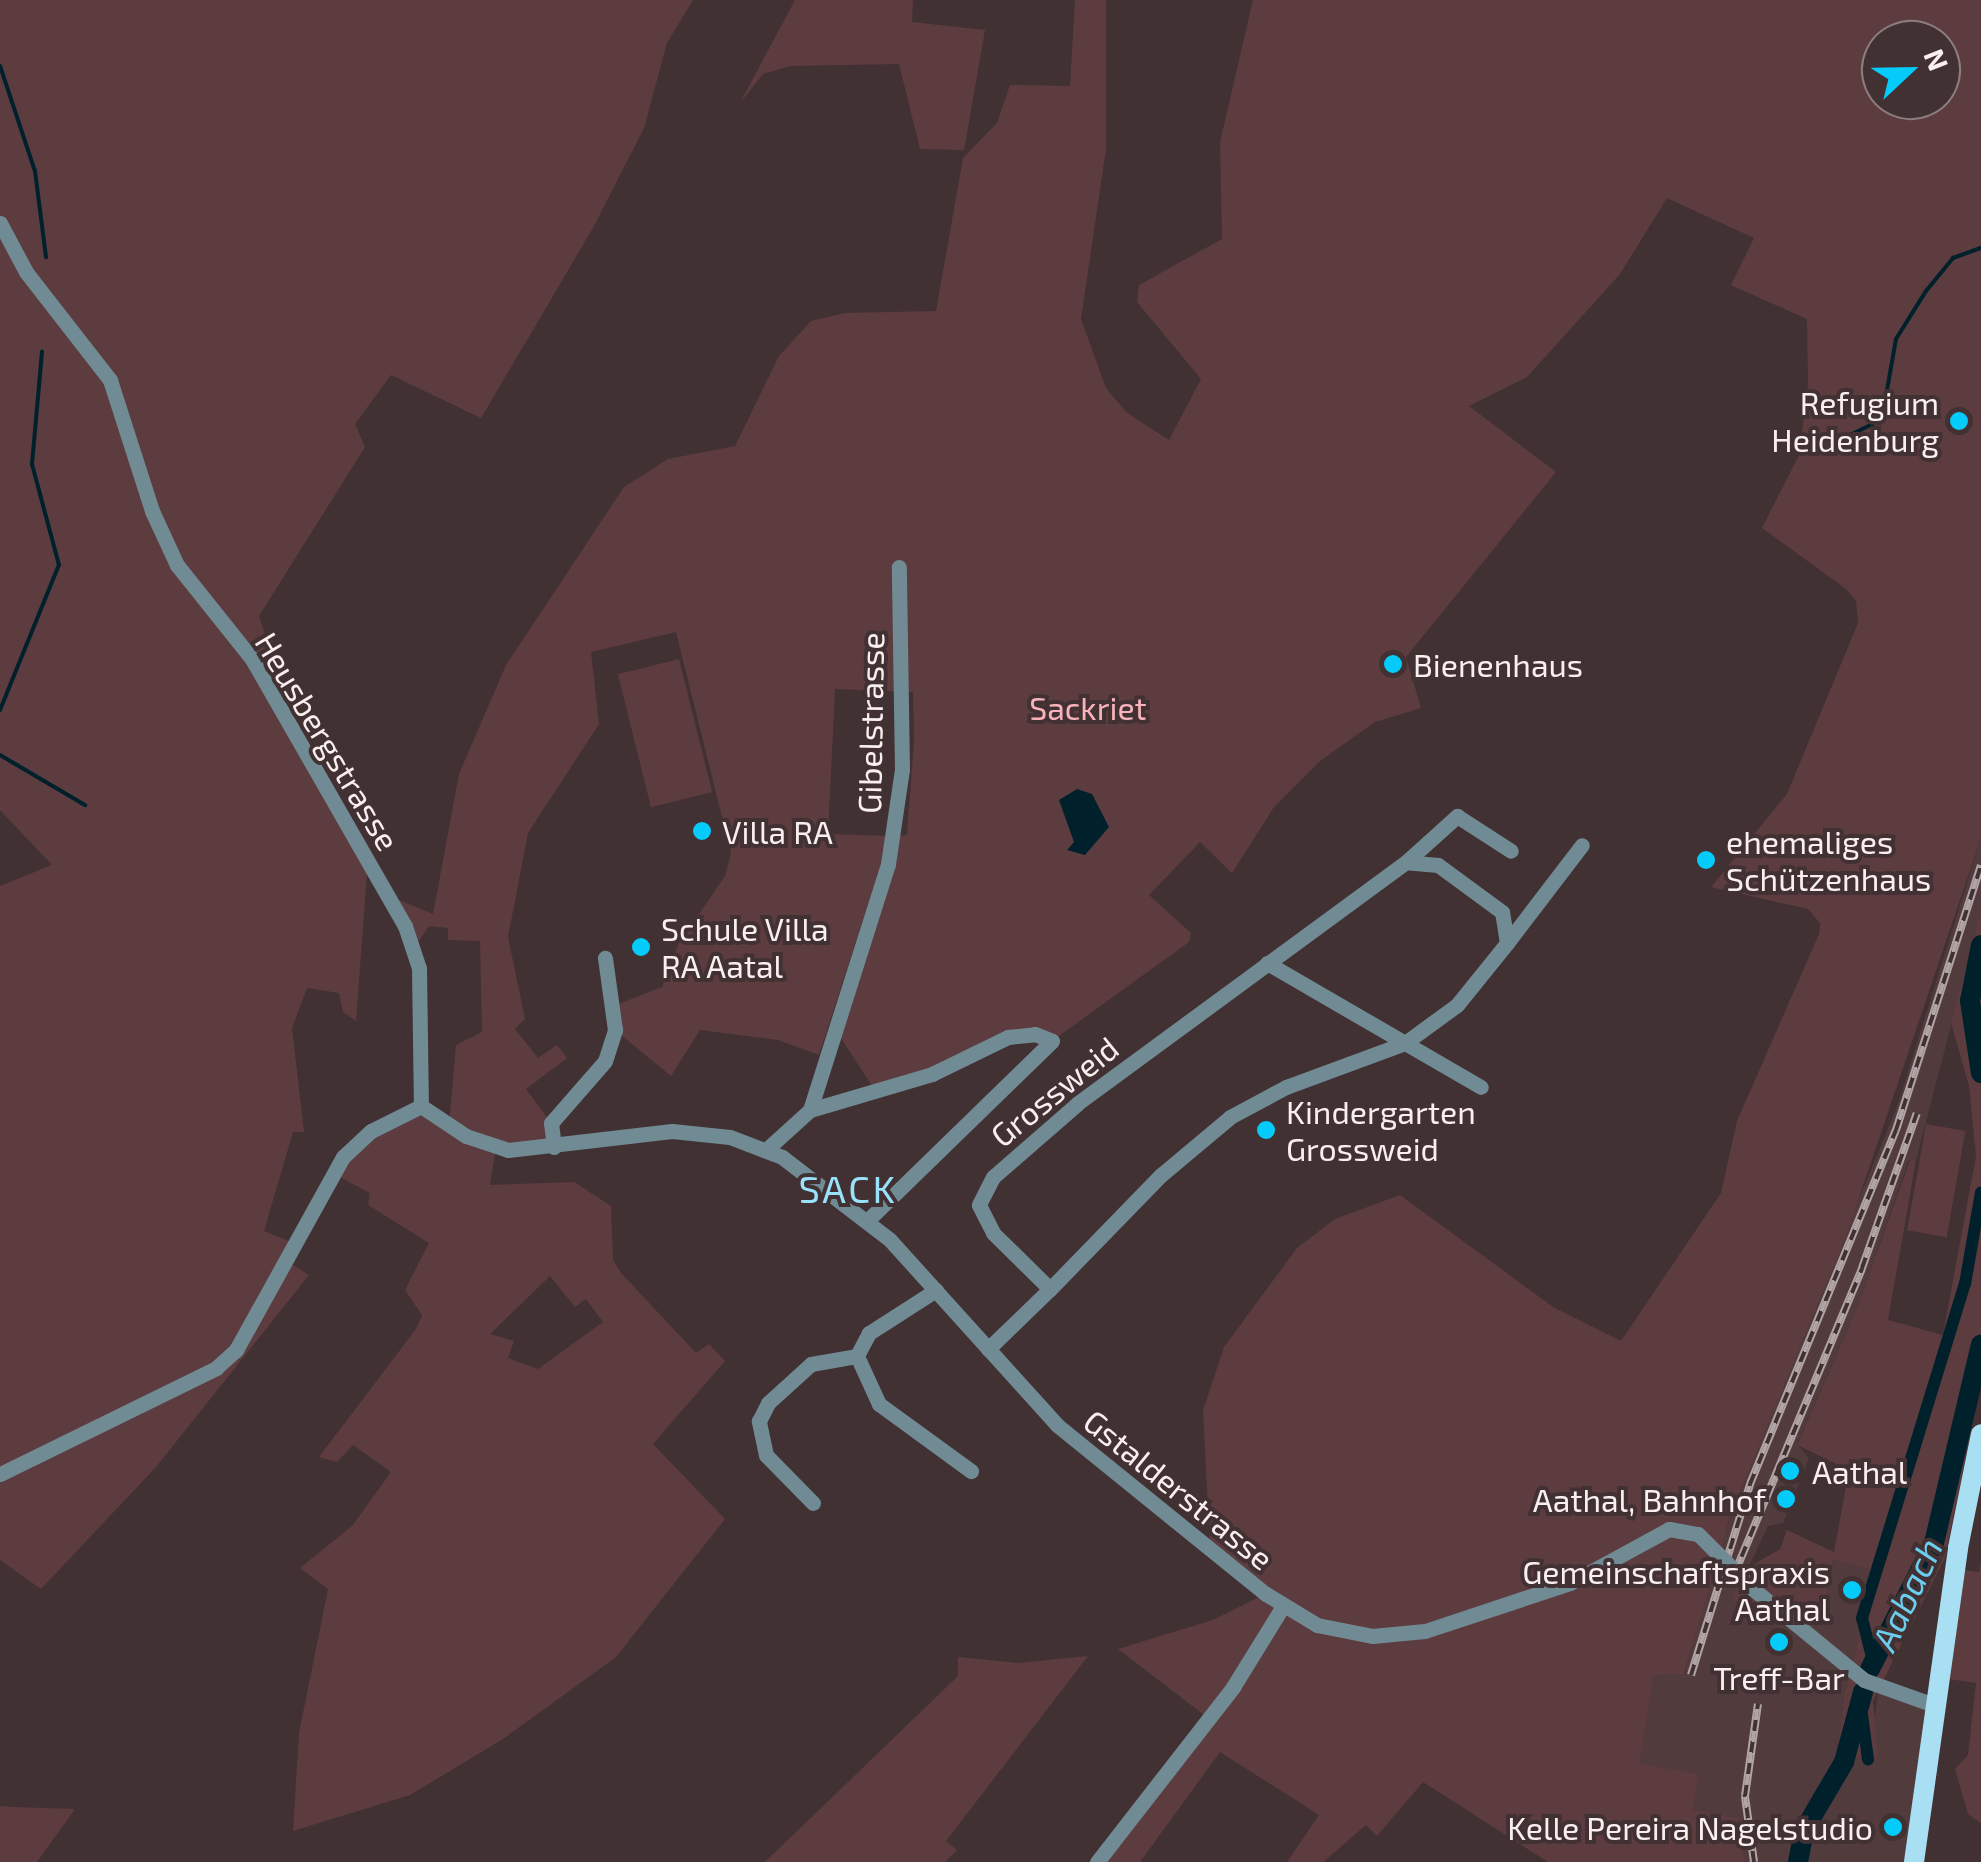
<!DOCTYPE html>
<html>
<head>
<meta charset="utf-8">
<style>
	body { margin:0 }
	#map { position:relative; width:1981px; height:1862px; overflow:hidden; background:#423133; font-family:"Exo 2",sans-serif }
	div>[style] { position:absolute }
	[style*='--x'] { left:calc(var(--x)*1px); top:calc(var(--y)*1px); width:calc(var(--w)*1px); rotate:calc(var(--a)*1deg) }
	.built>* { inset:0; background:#523b3d }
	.green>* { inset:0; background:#5d3c3f; transform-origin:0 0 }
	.water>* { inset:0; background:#00212b }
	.stream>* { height:4px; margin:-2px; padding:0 2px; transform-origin:2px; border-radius:2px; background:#00212b }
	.canal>* { height:12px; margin:-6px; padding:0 6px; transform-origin:6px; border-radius:6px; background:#00212b }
	.river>* { height:20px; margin:-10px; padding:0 10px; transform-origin:10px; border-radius:10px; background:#00212b }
	.minor>* { height:15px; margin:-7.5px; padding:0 7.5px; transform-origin:7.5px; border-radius:7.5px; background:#718b94 }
	.major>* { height:20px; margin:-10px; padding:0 10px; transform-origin:10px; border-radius:10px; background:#a9dff3 }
	.rail>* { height:8px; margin-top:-4px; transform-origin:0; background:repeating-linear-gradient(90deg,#423133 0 11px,#b1a4a5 0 22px); box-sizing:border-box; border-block:2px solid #b1a4a5 }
	.minor-bridge>* { height:15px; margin:-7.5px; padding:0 7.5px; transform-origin:7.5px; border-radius:7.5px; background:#718b94 }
	.dots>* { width:28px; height:28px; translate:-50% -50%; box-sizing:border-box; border:5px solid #423133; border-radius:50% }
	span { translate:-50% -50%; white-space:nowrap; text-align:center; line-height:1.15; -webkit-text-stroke:8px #423133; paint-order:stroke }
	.poi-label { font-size:32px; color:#faeff0 }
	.right { translate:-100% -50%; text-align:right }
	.left { translate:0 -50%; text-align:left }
	.park-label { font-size:32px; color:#f8b2b9 }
	.street-label { font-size:32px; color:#faeff0 }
	.water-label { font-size:35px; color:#6bceef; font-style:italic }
	.quarter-label { font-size:38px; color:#99e2fb; letter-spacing:2.5px }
	.north { position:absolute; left:1861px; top:20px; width:100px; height:100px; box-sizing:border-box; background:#423133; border:2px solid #8c7d7f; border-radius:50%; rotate:68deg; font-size:28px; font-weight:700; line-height:40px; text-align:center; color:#faeff0 }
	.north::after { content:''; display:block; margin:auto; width:35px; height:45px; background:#04cbf9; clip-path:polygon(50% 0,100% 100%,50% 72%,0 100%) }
</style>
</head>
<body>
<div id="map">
	<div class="built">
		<i style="clip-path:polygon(1981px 838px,1981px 910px,1916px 1160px,1909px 1160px,1857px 1308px,1797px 1444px,1809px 1458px,1783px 1523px,1768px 1526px,1733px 1600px,1786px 1619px,1819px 1621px,1833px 1560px,1878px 1571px,1844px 1696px,1836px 1763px,1798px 1816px,1790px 1862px,1745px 1862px,1737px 1818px,1692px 1811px,1640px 1765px,1654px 1674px,1685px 1673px,1708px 1580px,1755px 1449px,1897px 1107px)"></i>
		<i style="clip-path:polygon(1879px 1688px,1937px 1706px,1914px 1862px,1806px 1862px,1811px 1834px,1855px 1758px,1868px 1759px)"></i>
	</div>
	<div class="green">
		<i style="clip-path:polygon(0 0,693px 0,667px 43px,644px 128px,593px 228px,481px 418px,391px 375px,355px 424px,365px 447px,259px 616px,277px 670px,270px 689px,368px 860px,356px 1021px,343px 1012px,339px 993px,307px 988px,292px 1028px,304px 1132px,293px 1132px,264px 1231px,296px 1244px,288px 1262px,309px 1275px,156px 1467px,41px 1589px,0 1560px,0 886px,52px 865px,0 810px)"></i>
		<i style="clip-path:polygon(795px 0,913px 0,912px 22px,985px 30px,964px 150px,920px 149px,899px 64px,790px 66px,763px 74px,740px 103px)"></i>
		<i style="clip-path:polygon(evenodd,1075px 0,1106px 0,1106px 149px,1081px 319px,1106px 388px,1126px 412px,1169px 440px,1201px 379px,1137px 302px,1139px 285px,1222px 239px,1220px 142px,1253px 0,1981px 0,1981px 838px,1847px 1233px,1731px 1513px,1684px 1674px,1654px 1675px,1640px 1764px,1698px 1774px,1693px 1810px,1737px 1818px,1745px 1862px,1548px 1862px,1423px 1782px,1377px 1836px,1366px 1825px,1323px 1862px,1287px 1862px,1319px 1815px,1220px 1752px,1140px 1862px,1097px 1862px,1208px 1718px,1118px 1649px,1213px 1620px,1265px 1594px,1210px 1547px,1203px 1410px,1224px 1347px,1297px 1248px,1335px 1219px,1400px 1195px,1553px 1307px,1621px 1341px,1721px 1193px,1737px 1121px,1819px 934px,1820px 923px,1808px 909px,1711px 887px,1787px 794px,1858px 623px,1856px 601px,1846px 589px,1762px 528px,1799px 455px,1808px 384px,1807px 319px,1731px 285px,1754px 238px,1667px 198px,1620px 274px,1527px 377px,1469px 406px,1556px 472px,1406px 657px,1421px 708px,1375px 722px,1320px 761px,1274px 807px,1232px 873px,1200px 842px,1149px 895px,1191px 933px,1189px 942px,1052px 1041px,1035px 1034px,876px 1092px,835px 1029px,898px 836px,907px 835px,914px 741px,913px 692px,835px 689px,828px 834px,890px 836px,819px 1055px,778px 1040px,700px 1030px,671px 1076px,615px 1030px,616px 1005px,662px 987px,678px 945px,725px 876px,731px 853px,676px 632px,591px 652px,599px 724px,528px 833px,508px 937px,525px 1019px,515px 1029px,538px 1058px,557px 1045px,567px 1058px,526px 1089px,551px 1123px,554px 1147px,496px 1147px,490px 1185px,574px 1182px,611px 1206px,613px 1260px,621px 1273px,696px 1353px,709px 1344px,725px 1361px,653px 1444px,725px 1519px,616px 1657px,503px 1739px,410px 1795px,293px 1831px,299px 1733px,328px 1589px,300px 1568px,352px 1526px,391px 1472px,353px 1445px,337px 1462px,319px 1457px,416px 1329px,422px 1315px,405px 1290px,429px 1243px,368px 1205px,370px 1193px,332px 1173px,343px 1157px,409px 1110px,449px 1124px,456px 1045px,482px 1032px,480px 941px,448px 940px,448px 928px,429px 926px,414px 948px,389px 896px,433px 914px,459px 774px,506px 665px,624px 487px,668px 459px,735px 446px,779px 356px,811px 321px,845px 313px,936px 311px,963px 158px,997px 123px,1010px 85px,1070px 86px,1075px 0,1881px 40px,1941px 40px,1941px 100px,1881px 100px,1881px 40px,1075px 0,550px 1276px,575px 1307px,586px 1299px,603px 1322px,538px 1369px,508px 1358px,514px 1341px,490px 1334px,550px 1276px)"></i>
		<i style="left:679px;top:659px;width:137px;height:63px;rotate:76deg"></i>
		<i style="clip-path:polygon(1981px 910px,1981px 1383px,1945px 1558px,1873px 1701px,1878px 1758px,1854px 1758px,1811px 1833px,1806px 1862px,1790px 1862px,1798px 1816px,1836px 1763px,1844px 1696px,1877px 1571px,1833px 1560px,1822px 1614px,1806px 1636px,1786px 1619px,1732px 1600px,1744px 1570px,1780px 1549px,1787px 1530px,1834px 1552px,1849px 1470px,1797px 1445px,1857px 1308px,1910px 1160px,1916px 1160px,1888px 1320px,1943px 1335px,1976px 1156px,1969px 1086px,1951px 1023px)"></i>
		<i style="left:1926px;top:1124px;width:40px;height:108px;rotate:10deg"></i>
		<i style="clip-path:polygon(1981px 1562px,1981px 1823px,1968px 1814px,1955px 1769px,1968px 1755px,1976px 1683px,1941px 1678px,1955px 1569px,1979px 1572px)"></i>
		<i style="clip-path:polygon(1088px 1656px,946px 1841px,957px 1850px,945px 1862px,765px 1862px,958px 1676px,958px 1657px,1018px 1663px)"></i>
		<i style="clip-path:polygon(0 1806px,13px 1807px,75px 1809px,37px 1862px,0 1862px)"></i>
	</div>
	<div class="water">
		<i style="clip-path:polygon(1077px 789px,1092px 794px,1109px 827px,1085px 855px,1067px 850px,1074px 842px,1059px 800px)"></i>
	</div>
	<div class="stream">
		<i style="--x:0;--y:66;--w:111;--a:71.6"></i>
		<i style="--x:35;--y:171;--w:87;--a:82.7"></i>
		<i style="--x:1848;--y:436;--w:28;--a:-26"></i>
		<i style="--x:1873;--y:424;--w:20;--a:-57"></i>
		<i style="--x:1884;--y:407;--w:69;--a:-80"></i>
		<i style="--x:1896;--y:339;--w:57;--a:-58"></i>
		<i style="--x:1926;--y:291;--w:43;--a:-50.7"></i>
		<i style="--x:1953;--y:258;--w:30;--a:-20"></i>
		<i style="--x:0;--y:710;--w:157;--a:-67.9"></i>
		<i style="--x:59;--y:565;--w:105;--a:-105"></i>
		<i style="--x:32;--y:464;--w:113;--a:-84.9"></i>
		<i style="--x:0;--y:755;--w:99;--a:30.5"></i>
	</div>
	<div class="canal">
		<i style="--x:1873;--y:1661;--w:44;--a:-104.3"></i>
		<i style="--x:1862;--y:1618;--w:350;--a:-72.9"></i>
		<i style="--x:1965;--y:1284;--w:93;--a:-80.1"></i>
		<i style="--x:1860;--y:1700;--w:60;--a:82.3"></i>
	</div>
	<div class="river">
		<i style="--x:1981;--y:945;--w:57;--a:101.1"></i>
		<i style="--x:1970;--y:1001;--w:73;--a:81.3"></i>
		<i style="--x:1870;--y:1669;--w:141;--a:-63.1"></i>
		<i style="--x:1934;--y:1543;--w:204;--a:-76.7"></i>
		<i style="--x:1798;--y:1862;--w:33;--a:-79"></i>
		<i style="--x:1804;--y:1830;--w:79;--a:-59.5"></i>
		<i style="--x:1844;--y:1762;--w:73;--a:-74.8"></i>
	</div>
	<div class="minor">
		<i style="--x:0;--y:223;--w:55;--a:62"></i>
		<i style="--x:26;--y:272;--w:137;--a:52.1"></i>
		<i style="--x:110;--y:380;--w:138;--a:72.2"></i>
		<i style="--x:152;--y:511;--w:60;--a:65.2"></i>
		<i style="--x:177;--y:565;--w:120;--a:51.4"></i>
		<i style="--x:252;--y:659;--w:308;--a:60.2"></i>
		<i style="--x:405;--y:926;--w:44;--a:71.6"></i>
		<i style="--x:419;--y:968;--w:138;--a:89.2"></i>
		<i style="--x:1406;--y:862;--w:69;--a:-42"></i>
		<i style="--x:1457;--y:816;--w:64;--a:32.9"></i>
		<i style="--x:1507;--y:943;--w:123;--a:-52.6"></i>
		<i style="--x:1267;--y:963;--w:247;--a:30.1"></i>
		<i style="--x:421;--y:1106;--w:54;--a:33.7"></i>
		<i style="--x:466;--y:1136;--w:44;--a:18.4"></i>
		<i style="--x:508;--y:1150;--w:165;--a:-6.6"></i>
		<i style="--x:672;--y:1131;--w:58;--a:5.9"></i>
		<i style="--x:730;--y:1137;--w:56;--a:21"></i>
		<i style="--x:782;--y:1157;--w:136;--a:37.5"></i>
		<i style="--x:890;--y:1240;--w:249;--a:47.9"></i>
		<i style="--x:1057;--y:1425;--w:269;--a:39"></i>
		<i style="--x:1266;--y:1594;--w:60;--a:31.3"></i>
		<i style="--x:1317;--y:1625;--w:56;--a:11.3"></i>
		<i style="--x:1372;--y:1636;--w:53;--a:-5.4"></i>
		<i style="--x:1425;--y:1631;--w:153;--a:-18.3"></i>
		<i style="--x:1570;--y:1583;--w:113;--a:-28.6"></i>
		<i style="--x:1669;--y:1529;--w:29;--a:10"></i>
		<i style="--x:810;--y:1110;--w:127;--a:-16.4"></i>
		<i style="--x:932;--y:1074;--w:85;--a:-26"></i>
		<i style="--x:1008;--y:1037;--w:27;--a:-6"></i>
		<i style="--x:1035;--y:1034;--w:18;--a:22"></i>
		<i style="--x:1052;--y:1041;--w:258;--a:135.8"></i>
		<i style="--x:554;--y:1147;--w:24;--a:-97"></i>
		<i style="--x:551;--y:1123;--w:82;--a:-48.9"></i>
		<i style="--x:605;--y:1061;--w:33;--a:-72"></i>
		<i style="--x:615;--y:1030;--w:73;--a:-97.9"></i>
		<i style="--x:767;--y:1149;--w:58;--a:-42.2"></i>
		<i style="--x:810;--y:1110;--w:258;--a:-72.4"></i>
		<i style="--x:888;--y:864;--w:96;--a:-81.6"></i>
		<i style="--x:902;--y:769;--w:202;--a:-90.9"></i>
		<i style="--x:936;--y:1290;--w:80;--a:147.3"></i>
		<i style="--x:869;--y:1333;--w:26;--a:118"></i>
		<i style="--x:857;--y:1356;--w:53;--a:65.4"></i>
		<i style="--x:879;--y:1404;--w:114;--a:36.1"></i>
		<i style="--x:988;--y:1349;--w:86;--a:-44.1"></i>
		<i style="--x:1050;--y:1289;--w:159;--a:-45.8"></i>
		<i style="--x:1161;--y:1175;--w:90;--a:-40"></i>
		<i style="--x:1230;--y:1117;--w:64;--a:-28.2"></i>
		<i style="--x:1286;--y:1087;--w:127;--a:-20.3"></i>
		<i style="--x:1405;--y:1043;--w:64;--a:-36.2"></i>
		<i style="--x:1457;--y:1005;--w:80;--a:-51.1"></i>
		<i style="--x:1507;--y:943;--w:31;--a:-99"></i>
		<i style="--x:1502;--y:912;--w:79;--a:-143.7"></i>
		<i style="--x:1438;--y:865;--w:32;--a:-175"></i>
		<i style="--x:1406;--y:862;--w:408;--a:143.7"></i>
		<i style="--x:1077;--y:1104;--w:111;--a:139"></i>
		<i style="--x:993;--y:1177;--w:31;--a:117"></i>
		<i style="--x:979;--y:1205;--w:31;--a:63"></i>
		<i style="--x:993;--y:1233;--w:80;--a:44.5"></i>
		<i style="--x:0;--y:1474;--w:241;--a:-26.1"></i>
		<i style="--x:216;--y:1368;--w:27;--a:-42"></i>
		<i style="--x:236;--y:1350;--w:221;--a:-61"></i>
		<i style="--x:343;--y:1157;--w:38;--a:-43"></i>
		<i style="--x:371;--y:1131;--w:56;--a:-26.6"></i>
		<i style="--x:813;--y:1503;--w:67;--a:-134.4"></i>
		<i style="--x:766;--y:1455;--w:35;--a:-102"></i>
		<i style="--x:759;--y:1421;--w:20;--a:-63"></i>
		<i style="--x:768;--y:1403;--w:58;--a:-42.2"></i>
		<i style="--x:811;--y:1364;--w:47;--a:-9.9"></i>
		<i style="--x:1753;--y:1589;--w:144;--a:39.3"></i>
		<i style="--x:1864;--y:1680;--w:77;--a:19.6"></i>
		<i style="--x:1097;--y:1862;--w:222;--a:-52.1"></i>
		<i style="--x:1233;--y:1687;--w:95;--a:-58.3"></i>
	</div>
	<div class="major">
		<i style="--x:1914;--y:1862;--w:317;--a:-82"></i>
		<i style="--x:1958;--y:1548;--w:116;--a:-78.6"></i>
	</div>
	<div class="rail">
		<i style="--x:1733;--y:1577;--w:335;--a:-67.3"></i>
		<i style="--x:1862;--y:1268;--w:164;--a:-70.5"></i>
		<i style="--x:1691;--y:1675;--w:200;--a:-72.8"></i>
		<i style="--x:1750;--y:1484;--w:383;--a:-67.6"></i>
		<i style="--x:1896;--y:1130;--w:278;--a:-72.2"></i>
		<i style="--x:1754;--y:1862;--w:67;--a:-97.8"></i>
		<i style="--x:1745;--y:1796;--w:93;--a:-82"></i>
	</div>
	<div class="minor-bridge">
		<i style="--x:1698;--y:1534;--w:78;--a:45"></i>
	</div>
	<div class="dots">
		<i style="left:1959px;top:421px;background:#04cbf9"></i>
		<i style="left:1393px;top:664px;background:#04cbf9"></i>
		<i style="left:702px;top:831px;background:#04cbf9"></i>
		<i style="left:1706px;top:860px;background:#04cbf9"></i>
		<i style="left:641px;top:947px;background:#04cbf9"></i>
		<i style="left:1266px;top:1130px;background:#04cbf9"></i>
		<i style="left:1790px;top:1471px;background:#04cbf9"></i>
		<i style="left:1786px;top:1499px;background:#04cbf9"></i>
		<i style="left:1852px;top:1590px;background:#04cbf9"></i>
		<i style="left:1779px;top:1642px;background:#04cbf9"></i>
		<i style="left:1893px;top:1827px;background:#04cbf9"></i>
	</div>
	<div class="poi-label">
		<span class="right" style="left:1939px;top:421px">Refugium<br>Heidenburg</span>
		<span class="left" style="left:1413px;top:664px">Bienenhaus</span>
		<span class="left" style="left:722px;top:831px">Villa RA</span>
		<span class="left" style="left:1726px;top:860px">ehemaliges<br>Schützenhaus</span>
		<span class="left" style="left:661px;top:947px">Schule Villa<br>RA Aatal</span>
		<span class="left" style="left:1286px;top:1130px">Kindergarten<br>Grossweid</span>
		<span class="left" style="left:1812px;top:1471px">Aathal</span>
		<span class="right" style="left:1766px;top:1499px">Aathal, Bahnhof</span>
		<span class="right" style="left:1830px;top:1590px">Gemeinschaftspraxis<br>Aathal</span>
		<span style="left:1779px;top:1677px">Treff-Bar</span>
		<span class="right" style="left:1873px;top:1827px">Kelle Pereira Nagelstudio</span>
	</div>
	<div class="park-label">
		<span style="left:1088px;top:707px">Sackriet</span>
	</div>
	<div class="street-label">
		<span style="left:870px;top:723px;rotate:-89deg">Gibelstrasse</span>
		<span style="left:328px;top:741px;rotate:59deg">Heusbergstrasse</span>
		<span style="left:1054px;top:1091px;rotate:-39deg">Grossweid</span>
		<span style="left:1179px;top:1489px;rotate:39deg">Gstalderstrasse</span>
	</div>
	<div class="water-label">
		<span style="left:1906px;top:1594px;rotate:-65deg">Aabach</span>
	</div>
	<div class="quarter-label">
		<span style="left:848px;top:1189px">SACK</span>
	</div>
	<div class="north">N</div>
</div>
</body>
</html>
